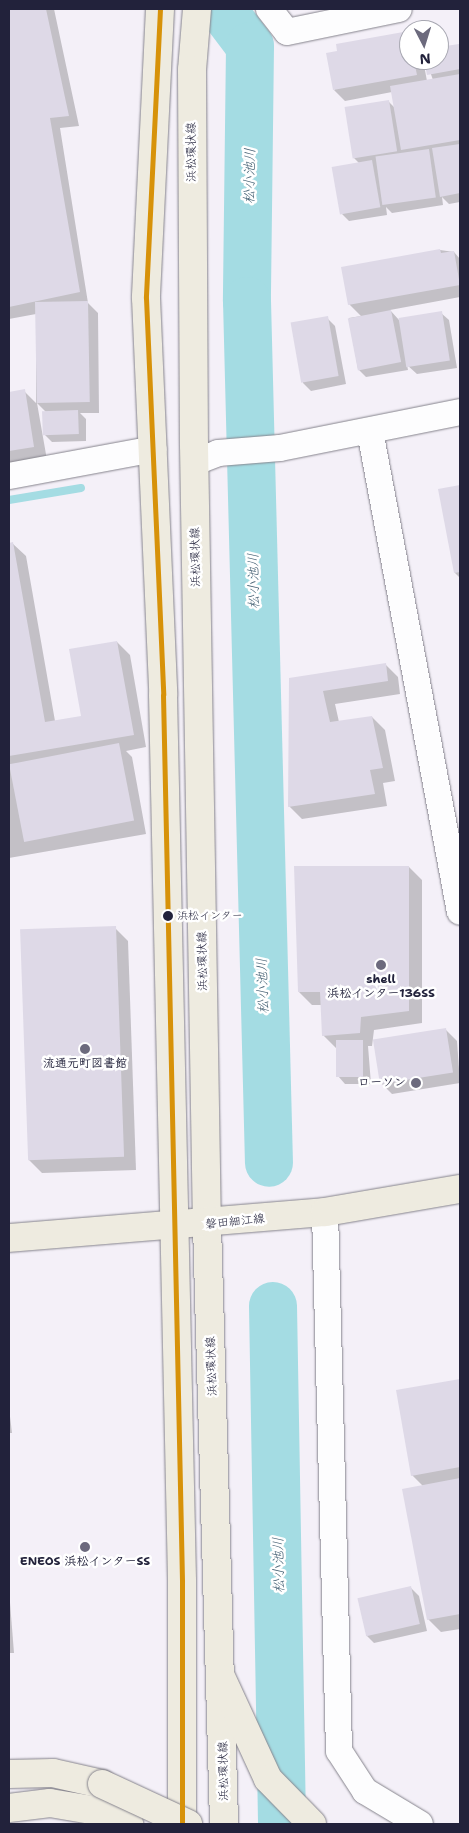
<!DOCTYPE html>
<html>
<head>
<meta charset="utf-8">
<style>
	body { margin:0 }
	#map { position:relative; width:469px; height:1833px; overflow:hidden; background:#f4f0f8; font-family:"Shantell Sans","Klee One",sans-serif }
	div>[style] { position:absolute }
	[style*='--x'] { left:calc(var(--x)*1px); top:calc(var(--y)*1px); width:calc(var(--w)*1px); rotate:calc(var(--a)*1deg) }
	.shadow>* { inset:0; background:#0003 }
	.stream>* { height:8px; margin:-4px; padding:0 4px; transform-origin:4px; border-radius:4px; background:#a4dce3 }
	.river>* { height:48px; margin:-24px; padding:0 24px; transform-origin:24px; border-radius:24px; background:#a4dce3 }
	.building>* { inset:0; background:#ded9e7; transform-origin:0 0 }
	.roads { filter:drop-shadow(0 0 1px #85838c) drop-shadow(0 0 1px #85838c) }
	.minor>* { height:26px; margin:-13px; padding:0 13px; transform-origin:13px; border-radius:13px; background:#fdfdfe }
	.major>* { height:28px; margin:-14px; padding:0 14px; transform-origin:14px; border-radius:14px; background:#eeebe0 }
	.highway>* { height:28px; margin:-14px; padding:0 14px; transform-origin:14px; border-radius:14px; background:#eeebe0 }
	.bridges { filter:drop-shadow(0 0 1px #85838c) drop-shadow(0 0 1px #85838c) }
	.highway-bridge>* { height:28px; margin:-14px; padding:0 14px; transform-origin:14px; border-radius:14px; background:#eeebe0 }
	.bus-1>* { height:5px; margin:-2.5px; padding:0 2.5px; transform-origin:2.5px; border-radius:2.5px; background:#d79209 }
	.dots>* { width:14px; height:14px; translate:-50% -50%; box-sizing:border-box; border:2px solid #fff; border-radius:50% }
	span { translate:-50% -50%; white-space:nowrap; text-align:center; line-height:1.15; -webkit-text-stroke:5px #fff; paint-order:stroke }
	.bus-label { font-size:11px; color:#22223b }
	.left { translate:0 -50%; text-align:left }
	.street-label { font-size:12px; color:#22223b }
	.poi-label { font-size:12px; color:#22223b; font-weight:700 }
	.right { translate:-100% -50%; text-align:right }
	.water-label { font-size:14px; color:#446073; font-style:italic }
	.frame { position:absolute; inset:0; border:10px solid #22223b; pointer-events:none }
	.north { position:absolute; left:399px; top:20px; width:50px; height:50px; box-sizing:border-box; background:#fff; border:1px solid #a7a7b1; border-radius:50%; rotate:175deg; font-size:14px; font-weight:700; line-height:20px; text-align:center; color:#22223b }
	.north::after { content:''; display:block; margin:auto; width:18px; height:22px; background:#6c6a7d; clip-path:polygon(50% 0,100% 100%,50% 72%,0 100%) }
</style>
</head>
<body>
<div id="map">
	<div class="shadow">
		<i style="clip-path:polygon(9px 9px,54px 9px,79px 126px,60px 128px,88px 303px,98px 313px,99px 413px,80px 413px,86px 419px,86px 441px,52px 442px,44px 434px,46px 412px,37px 403px,47px 460px,9px 466px,9px 393px,24px 391px,36px 403px,36px 314px,9px 319px)"></i>
		<i style="clip-path:polygon(409px 32px,409px 60px,423px 60px,427px 81px,433px 80px,426px 60px,439px 60px,439px 48px,460px 47px,460px 202px,449px 204px,442px 197px,443px 205px,392px 213px,386px 207px,387px 215px,349px 221px,341px 213px,360px 164px,354px 158px,389px 102px,395px 108px,392px 92px,345px 101px,334px 90px)"></i>
		<i style="clip-path:polygon(440px 250px,454px 252px,460px 259px,460px 297px,390px 310px,399px 320px,441px 313px,449px 320px,457px 368px,417px 374px,407px 365px,408px 370px,366px 377px,358px 369px,349px 318px,361px 316px,349px 304px)"></i>
		<i style="clip-path:polygon(327px 318px,335px 326px,346px 384px,311px 391px,303px 383px,292px 325px)"></i>
		<i style="clip-path:polygon(460px 486px,460px 578px,455px 573px,439px 490px)"></i>
		<i style="clip-path:polygon(12px 543px,26px 556px,55px 721px,83px 717px,117px 642px,130px 655px,146px 747px,126px 751px,132px 757px,146px 834px,9px 858px,9px 544px)"></i>
		<i style="clip-path:polygon(385px 664px,398px 677px,400px 694px,335px 704px,339px 722px,372px 717px,385px 730px,395px 781px,383px 783px,387px 806px,302px 819px,289px 806px,291px 679px)"></i>
		<i style="clip-path:polygon(409px 867px,422px 880px,422px 1023px,374px 1030px,372px 1046px,368px 1046px,371px 1084px,345px 1084px,338px 1076px,336px 1048px,323px 1035px,322px 1005px,312px 1005px,299px 992px)"></i>
		<i style="clip-path:polygon(115px 928px,128px 941px,136px 1170px,42px 1173px,29px 1160px)"></i>
		<i style="clip-path:polygon(446px 1030px,457px 1041px,460px 1083px,392px 1094px,381px 1083px)"></i>
		<i style="clip-path:polygon(460px 1380px,460px 1629px,441px 1632px,428px 1619px,423px 1486px,412px 1475px,398px 1391px)"></i>
		<i style="clip-path:polygon(9px 1408px,12px 1433px,9px 1433px)"></i>
		<i style="clip-path:polygon(411px 1588px,419px 1596px,427px 1631px,374px 1643px,366px 1635px)"></i>
		<i style="clip-path:polygon(9px 1590px,14px 1653px,9px 1653px)"></i>
	</div>
	<div class="stream">
		<i style="--x:9;--y:500;--w:73;--a:-9.5"></i>
	</div>
	<div class="river">
		<i style="--x:222;--y:9;--w:46;--a:52.9"></i>
		<i style="--x:250;--y:46;--w:255;--a:90.7"></i>
		<i style="--x:247;--y:301;--w:862;--a:88.54"></i>
		<i style="--x:273;--y:1306;--w:518;--a:89"></i>
	</div>
	<div class="building">
		<i style="clip-path:polygon(9px 9px,46px 9px,69px 116px,50px 118px,80px 292px,9px 307px)"></i>
		<i style="clip-path:polygon(409px 31px,409px 60px,414px 60px,417px 75px,333px 90px,326px 53px,337px 51px,336px 44px)"></i>
		<i style="clip-path:polygon(459px 44px,460px 69px,427px 75px,424px 60px,439px 60px,439px 47px)"></i>
		<i style="clip-path:polygon(460px 74px,460px 140px,401px 150px,390px 86px)"></i>
		<i style="left:389px;top:100px;width:52px;height:45px;rotate:81deg"></i>
		<i style="clip-path:polygon(460px 144px,460px 193px,440px 197px,432px 148px)"></i>
		<i style="left:429px;top:149px;width:49px;height:54px;rotate:82deg"></i>
		<i style="left:372px;top:160px;width:48px;height:41px;rotate:80deg"></i>
		<i style="clip-path:polygon(440px 249px,441px 253px,454px 251px,460px 285px,348px 305px,341px 267px)"></i>
		<i style="left:88px;top:301px;width:101px;height:53px;rotate:89deg"></i>
		<i style="left:391px;top:310px;width:53px;height:44px;rotate:79deg"></i>
		<i style="left:442px;top:311px;width:50px;height:44px;rotate:81deg"></i>
		<i style="left:328px;top:316px;width:61px;height:38px;rotate:80deg"></i>
		<i style="clip-path:polygon(25px 389px,34px 447px,9px 451px,9px 392px)"></i>
		<i style="left:78px;top:410px;width:24px;height:36px;rotate:88deg"></i>
		<i style="clip-path:polygon(460px 485px,460px 572px,454px 573px,438px 489px)"></i>
		<i style="clip-path:polygon(13px 542px,45px 722px,81px 716px,69px 649px,117px 641px,134px 735px,9px 756px,9px 543px)"></i>
		<i style="clip-path:polygon(386px 663px,388px 681px,323px 691px,330px 722px,372px 716px,383px 768px,370px 770px,375px 794px,288px 807px,289px 678px)"></i>
		<i style="left:119px;top:743px;width:79px;height:112px;rotate:79deg"></i>
		<i style="clip-path:polygon(294px 866px,409px 866px,409px 1011px,361px 1017px,360px 1033px,322px 1036px,320px 992px,298px 992px)"></i>
		<i style="left:116px;top:926px;width:231px;height:96px;rotate:88deg"></i>
		<i style="left:446px;top:1028px;width:45px;height:74px;rotate:81deg"></i>
		<i style="left:336px;top:1040px;width:27px;height:37px"></i>
		<i style="clip-path:polygon(460px 1379px,460px 1467px,411px 1476px,396px 1390px)"></i>
		<i style="clip-path:polygon(460px 1478px,460px 1614px,427px 1620px,402px 1489px)"></i>
		<i style="left:411px;top:1586px;width:39px;height:55px;rotate:77deg"></i>
	</div>
	<div class="roads">
		<div class="minor">
			<i style="--x:269;--y:9;--w:29;--a:52"></i>
			<i style="--x:287;--y:32;--w:114;--a:-11.6"></i>
			<i style="--x:370;--y:431;--w:489;--a:79.4"></i>
			<i style="--x:195;--y:462;--w:25;--a:-21"></i>
			<i style="--x:218;--y:453;--w:62;--a:-4.6"></i>
			<i style="--x:280;--y:448;--w:184;--a:-11.3"></i>
			<i style="--x:9;--y:476;--w:147;--a:-10.5"></i>
			<i style="--x:325;--y:1212;--w:539;--a:88.51"></i>
			<i style="--x:339;--y:1751;--w:48;--a:57"></i>
			<i style="--x:365;--y:1791;--w:64;--a:31"></i>
		</div>
		<div class="major">
			<i style="--x:160;--y:9;--w:289;--a:92.8"></i>
			<i style="--x:146;--y:298;--w:397;--a:87.5"></i>
			<i style="--x:163;--y:695;--w:887;--a:88.77"></i>
			<i style="--x:182;--y:1582;--w:242;--a:90"></i>
			<i style="--x:197;--y:9;--w:61;--a:94.7"></i>
			<i style="--x:192;--y:70;--w:375;--a:89.7"></i>
			<i style="--x:194;--y:445;--w:780;--a:89.05"></i>
			<i style="--x:207;--y:1225;--w:599;--a:88.37"></i>
			<i style="--x:9;--y:1238;--w:317;--a:-4.7"></i>
			<i style="--x:325;--y:1212;--w:137;--a:-9.7"></i>
		</div>
		<div class="highway">
			<i style="--x:222;--y:1679;--w:110;--a:65.3"></i>
			<i style="--x:268;--y:1779;--w:63;--a:45.6"></i>
			<i style="--x:9;--y:1774;--w:44;--a:-1.3"></i>
			<i style="--x:53;--y:1773;--w:50;--a:12.7"></i>
			<i style="--x:9;--y:1808;--w:41;--a:-7"></i>
			<i style="--x:50;--y:1803;--w:49;--a:9.5"></i>
			<i style="--x:98;--y:1811;--w:34;--a:23"></i>
		</div>
	</div>
	<div class="bridges">
		<div class="highway-bridge">
			<i style="--x:102;--y:1784;--w:95;--a:24.9"></i>
		</div>
	</div>
	<div class="bus-1">
		<i style="--x:160;--y:9;--w:289;--a:92.8"></i>
		<i style="--x:146;--y:298;--w:397;--a:87.5"></i>
		<i style="--x:163;--y:695;--w:887;--a:88.77"></i>
		<i style="--x:182;--y:1582;--w:242;--a:90"></i>
	</div>
	<div class="dots">
		<i style="left:168px;top:916px;background:#22223b"></i>
		<i style="left:381px;top:965px;background:#6c6a7d"></i>
		<i style="left:85px;top:1049px;background:#6c6a7d"></i>
		<i style="left:416px;top:1083px;background:#6c6a7d"></i>
		<i style="left:85px;top:1547px;background:#6c6a7d"></i>
	</div>
	<div class="bus-label">
		<span class="left" style="left:177px;top:916px">浜松インター</span>
	</div>
	<div class="street-label">
		<span style="left:192px;top:152px;rotate:-90deg">浜松環状線</span>
		<span style="left:196px;top:557px;rotate:-91deg">浜松環状線</span>
		<span style="left:203px;top:961px;rotate:-91deg">浜松環状線</span>
		<span style="left:235px;top:1222px;rotate:-6deg">磐田細江線</span>
		<span style="left:212px;top:1366px;rotate:-92deg">浜松環状線</span>
		<span style="left:224px;top:1771px;rotate:-91deg">浜松環状線</span>
	</div>
	<div class="poi-label">
		<span style="left:381px;top:987px">shell<br>浜松インター136SS</span>
		<span style="left:85px;top:1064px">流通元町図書館</span>
		<span class="right" style="left:406px;top:1083px">ローソン</span>
		<span style="left:85px;top:1562px">ENEOS 浜松インターSS</span>
	</div>
	<div class="water-label">
		<span style="left:249px;top:176px;rotate:-89deg">松小池川</span>
		<span style="left:253px;top:581px;rotate:-91deg">松小池川</span>
		<span style="left:262px;top:986px;rotate:-92deg">松小池川</span>
		<span style="left:278px;top:1565px;rotate:-91deg">松小池川</span>
	</div>
	<div class="frame"></div>
	<div class="north">N</div>
</div>
</body>
</html>
